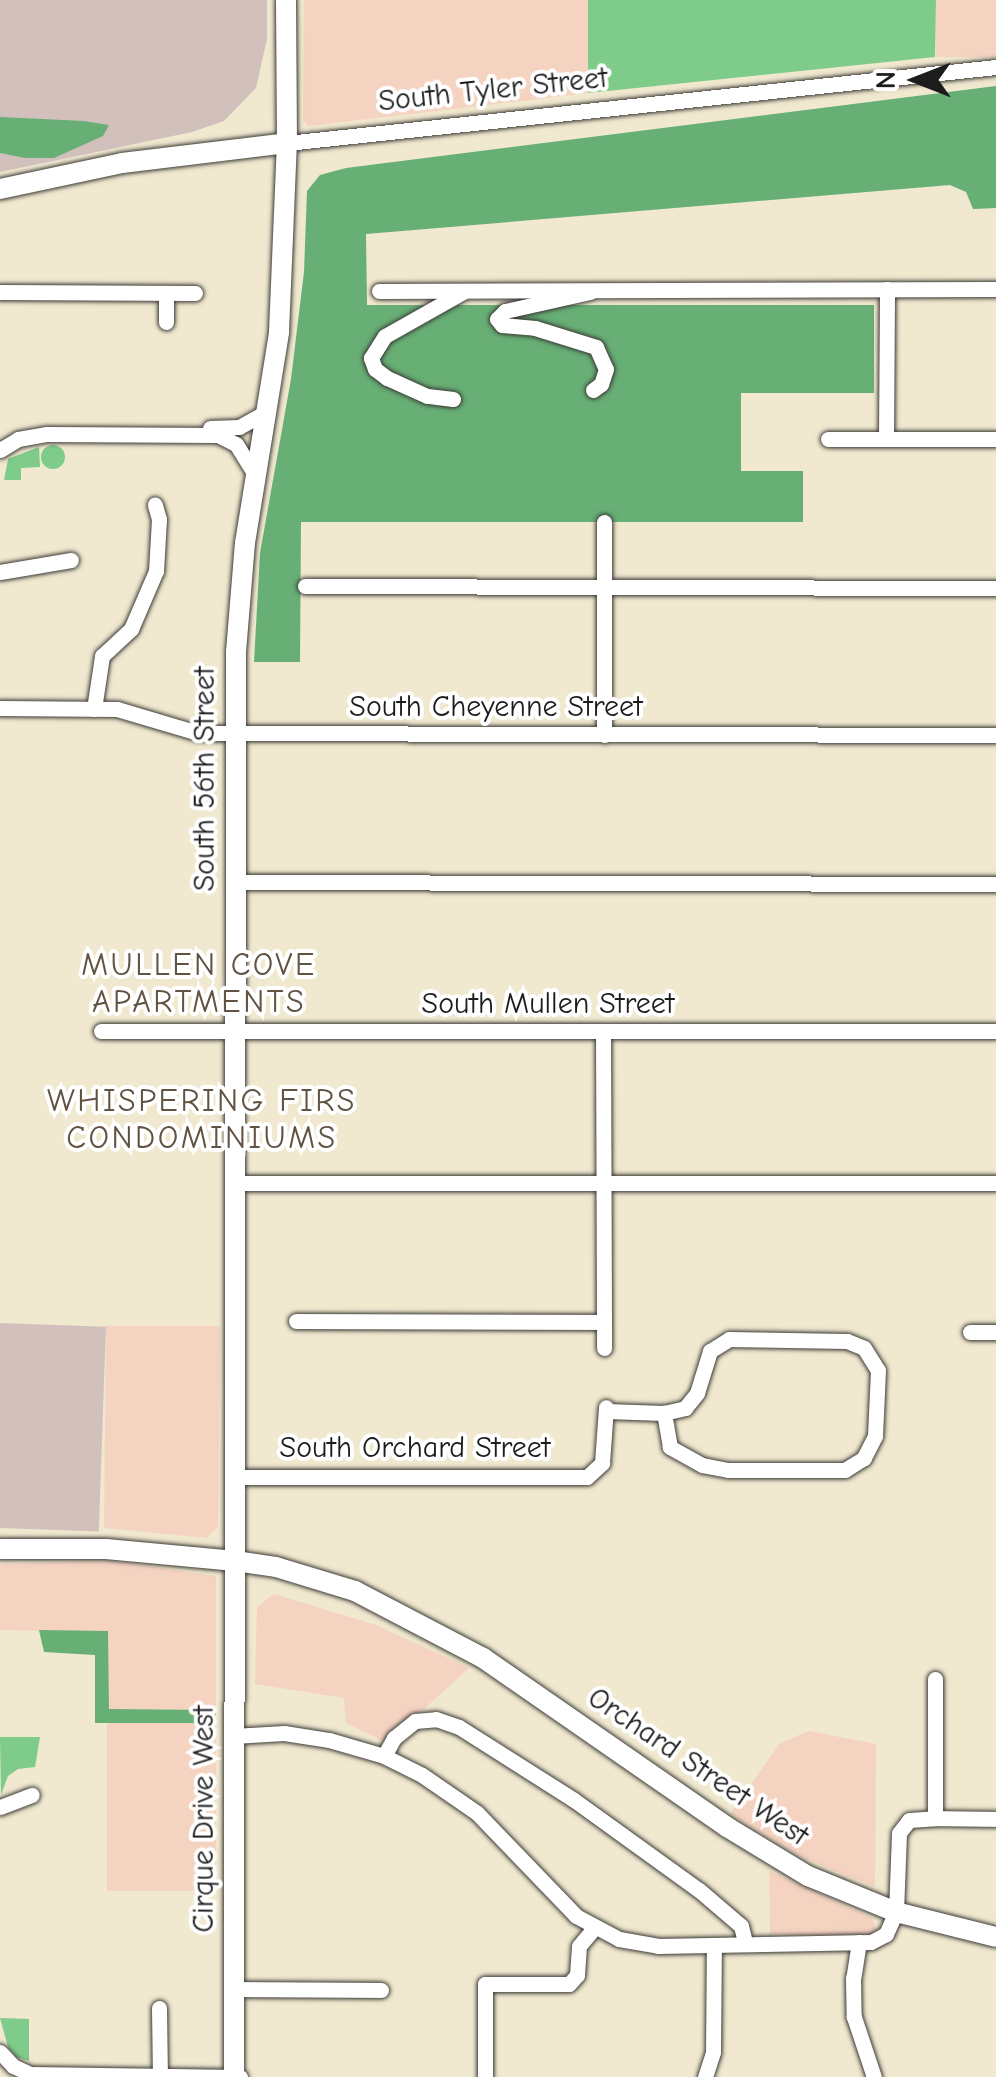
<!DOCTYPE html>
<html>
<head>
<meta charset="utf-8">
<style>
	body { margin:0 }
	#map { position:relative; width:996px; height:2077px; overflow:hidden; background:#f0e8cf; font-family:"Comic Neue",sans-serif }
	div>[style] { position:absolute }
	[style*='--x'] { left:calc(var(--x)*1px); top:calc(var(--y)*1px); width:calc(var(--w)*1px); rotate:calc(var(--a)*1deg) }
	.built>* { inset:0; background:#f5d3c1; transform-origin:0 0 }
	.industrial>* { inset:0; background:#d1c0bc; transform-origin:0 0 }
	.green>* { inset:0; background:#7fcb89 }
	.round { border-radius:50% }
	.forest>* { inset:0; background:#67af75 }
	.roads { filter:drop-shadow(0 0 2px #3c3b37) drop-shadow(0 0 2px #3c3b37) }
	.minor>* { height:15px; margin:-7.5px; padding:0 7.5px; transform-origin:7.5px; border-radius:7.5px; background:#fff }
	.major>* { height:20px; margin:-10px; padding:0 10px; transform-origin:10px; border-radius:10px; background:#fff }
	span { translate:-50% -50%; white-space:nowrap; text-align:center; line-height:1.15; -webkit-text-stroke:8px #fff; paint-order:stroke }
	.street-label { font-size:30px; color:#1c1c1c }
	.neighbourhood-label { font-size:32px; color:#615242; letter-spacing:2.5px }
	.north { position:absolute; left:866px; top:30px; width:100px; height:100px; -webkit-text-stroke:8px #fff; paint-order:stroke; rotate:270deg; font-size:28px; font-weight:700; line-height:40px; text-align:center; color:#1c1c1c }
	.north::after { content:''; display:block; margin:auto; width:35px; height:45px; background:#1c1c1c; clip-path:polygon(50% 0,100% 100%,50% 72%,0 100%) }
</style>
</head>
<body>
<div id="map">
	<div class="built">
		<i style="clip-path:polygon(304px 0,588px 0,588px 93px,308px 126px,303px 120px)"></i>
		<i style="left:936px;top:0;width:60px;height:57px"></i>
		<i style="clip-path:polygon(106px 1326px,220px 1326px,218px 1526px,207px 1538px,104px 1528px)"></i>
		<i style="clip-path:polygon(113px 1561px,216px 1576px,216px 1710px,108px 1709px,108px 1632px,0 1630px,0 1564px)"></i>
		<i style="clip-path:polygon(274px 1594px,376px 1625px,469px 1668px,387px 1743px,346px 1723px,344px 1698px,255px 1684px,257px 1607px)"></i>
		<i style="left:216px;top:1723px;width:168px;height:109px;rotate:90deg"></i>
		<i style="clip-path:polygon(809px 1731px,876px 1744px,875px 1887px,801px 1857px,730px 1814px,780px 1743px)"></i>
		<i style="clip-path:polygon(769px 1871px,872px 1918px,877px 1931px,869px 1936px,770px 1934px)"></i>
	</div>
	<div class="industrial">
		<i style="clip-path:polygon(0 0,267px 0,267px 39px,256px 88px,224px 121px,192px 132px,0 172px)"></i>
		<i style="left:0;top:1323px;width:106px;height:205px;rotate:2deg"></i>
	</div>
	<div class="green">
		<i style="clip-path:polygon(588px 0,936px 0,935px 57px,588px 93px)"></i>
		<i class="round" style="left:41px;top:445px;width:24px;height:24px"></i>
		<i style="clip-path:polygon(39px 447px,40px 467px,21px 468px,21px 480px,4px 480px,8px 459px)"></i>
		<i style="clip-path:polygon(0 1737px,40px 1737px,35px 1767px,18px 1769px,8px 1776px,1px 1795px)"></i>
		<i style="clip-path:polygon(0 2018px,29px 2019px,29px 2061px,16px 2057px,8px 2047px)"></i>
	</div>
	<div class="forest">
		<i style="clip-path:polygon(996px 86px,996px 208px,973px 209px,966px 192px,950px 185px,366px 234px,367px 305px,874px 305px,874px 393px,741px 393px,741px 471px,803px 471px,803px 522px,301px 522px,300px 662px,254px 662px,260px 553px,291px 379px,304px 272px,307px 191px,320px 175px,346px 168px)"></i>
		<i style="clip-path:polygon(0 117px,84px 121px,109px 125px,103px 136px,54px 158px,25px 158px,0 153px)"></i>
		<i style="clip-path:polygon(39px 1630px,108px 1631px,109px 1709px,216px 1710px,215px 1723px,95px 1723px,95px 1655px,44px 1652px)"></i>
	</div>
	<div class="roads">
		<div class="minor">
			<i style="--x:287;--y:143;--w:713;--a:-6.12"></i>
			<i style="--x:379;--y:291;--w:617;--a:-0.19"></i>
			<i style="--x:0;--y:292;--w:195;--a:0.3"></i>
			<i style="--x:590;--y:292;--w:87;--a:167.4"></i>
			<i style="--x:505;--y:311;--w:11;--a:135"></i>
			<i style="--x:497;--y:319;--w:8;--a:50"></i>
			<i style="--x:502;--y:325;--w:33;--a:5"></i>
			<i style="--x:535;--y:328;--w:64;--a:17.3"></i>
			<i style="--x:596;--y:347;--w:24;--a:66"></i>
			<i style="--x:606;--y:369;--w:16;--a:108"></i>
			<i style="--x:601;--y:384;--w:10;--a:143"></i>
			<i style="--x:166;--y:293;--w:29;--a:90"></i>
			<i style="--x:453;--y:399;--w:26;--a:-173"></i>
			<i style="--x:427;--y:396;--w:44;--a:-155.8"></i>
			<i style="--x:387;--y:378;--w:15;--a:-143"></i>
			<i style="--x:375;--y:369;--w:12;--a:-110"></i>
			<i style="--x:371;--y:358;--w:26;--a:-58"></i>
			<i style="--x:385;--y:336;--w:90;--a:-29.4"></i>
			<i style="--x:210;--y:428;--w:29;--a:-2"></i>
			<i style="--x:239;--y:427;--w:33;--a:-29"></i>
			<i style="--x:828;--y:439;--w:168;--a:0"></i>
			<i style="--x:886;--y:439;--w:150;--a:-89.6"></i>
			<i style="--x:0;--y:450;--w:21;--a:-31"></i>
			<i style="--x:18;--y:439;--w:28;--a:-10"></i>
			<i style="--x:46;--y:434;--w:172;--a:0.3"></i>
			<i style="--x:218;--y:435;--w:20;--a:27"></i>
			<i style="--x:236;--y:444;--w:38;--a:58"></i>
			<i style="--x:604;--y:522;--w:213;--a:90"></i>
			<i style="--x:0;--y:572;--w:72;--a:-9.6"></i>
			<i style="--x:305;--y:586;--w:691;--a:0.17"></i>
			<i style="--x:0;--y:708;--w:117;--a:0.5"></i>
			<i style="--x:117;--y:709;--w:84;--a:16.5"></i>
			<i style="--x:198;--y:733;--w:798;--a:0.14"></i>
			<i style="--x:94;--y:709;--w:54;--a:-81.4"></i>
			<i style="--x:102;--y:656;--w:40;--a:-43"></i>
			<i style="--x:131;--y:629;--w:63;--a:-66.7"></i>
			<i style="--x:156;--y:571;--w:52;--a:-86.7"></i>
			<i style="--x:159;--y:519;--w:15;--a:-106"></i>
			<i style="--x:235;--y:882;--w:761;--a:0.15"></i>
			<i style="--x:101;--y:1031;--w:895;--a:0"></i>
			<i style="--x:603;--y:1031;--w:317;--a:89.8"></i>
			<i style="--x:235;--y:1183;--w:761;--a:0"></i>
			<i style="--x:296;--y:1321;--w:307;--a:0.2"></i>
			<i style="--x:970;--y:1332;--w:26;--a:0"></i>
			<i style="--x:606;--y:1411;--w:58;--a:2"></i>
			<i style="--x:664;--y:1413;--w:22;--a:-13"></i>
			<i style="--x:685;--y:1408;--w:19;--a:-51"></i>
			<i style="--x:697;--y:1393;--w:44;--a:-72.8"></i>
			<i style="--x:710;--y:1351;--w:22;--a:-32"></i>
			<i style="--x:729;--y:1339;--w:118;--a:1"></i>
			<i style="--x:847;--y:1341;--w:18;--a:22"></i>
			<i style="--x:864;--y:1348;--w:26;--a:58"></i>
			<i style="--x:878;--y:1370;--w:66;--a:92.6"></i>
			<i style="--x:875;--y:1436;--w:25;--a:117"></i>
			<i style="--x:864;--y:1458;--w:22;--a:148"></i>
			<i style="--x:845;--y:1470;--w:117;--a:180"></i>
			<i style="--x:728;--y:1470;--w:26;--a:-169"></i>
			<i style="--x:702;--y:1465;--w:37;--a:-151"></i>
			<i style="--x:670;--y:1447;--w:35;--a:-100"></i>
			<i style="--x:235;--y:1477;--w:352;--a:0"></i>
			<i style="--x:587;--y:1477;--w:21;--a:-43"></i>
			<i style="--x:602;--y:1463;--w:56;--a:-85.9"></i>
			<i style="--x:233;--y:1736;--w:51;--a:-3.4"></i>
			<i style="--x:284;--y:1733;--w:46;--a:8.8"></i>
			<i style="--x:329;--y:1740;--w:57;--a:16.2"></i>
			<i style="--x:384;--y:1756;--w:42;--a:26.6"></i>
			<i style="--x:422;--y:1775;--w:67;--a:34.6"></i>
			<i style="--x:477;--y:1813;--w:143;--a:46.1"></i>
			<i style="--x:576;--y:1916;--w:49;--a:28.1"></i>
			<i style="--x:619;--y:1939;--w:40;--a:10"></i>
			<i style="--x:658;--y:1946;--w:213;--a:-1.1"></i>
			<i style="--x:871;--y:1942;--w:17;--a:-28"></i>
			<i style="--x:886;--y:1934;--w:24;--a:-66"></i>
			<i style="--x:896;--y:1912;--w:79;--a:-87.8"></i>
			<i style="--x:899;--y:1833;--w:16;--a:-52"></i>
			<i style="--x:909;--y:1820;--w:26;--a:-4"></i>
			<i style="--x:935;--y:1818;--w:139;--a:-90"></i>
			<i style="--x:384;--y:1756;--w:21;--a:-61"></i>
			<i style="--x:394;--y:1738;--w:27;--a:-39"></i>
			<i style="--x:415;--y:1721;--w:21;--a:-5"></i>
			<i style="--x:436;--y:1719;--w:24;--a:19"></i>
			<i style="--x:459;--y:1727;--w:136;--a:32.4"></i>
			<i style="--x:574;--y:1800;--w:154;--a:35.8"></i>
			<i style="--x:699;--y:1890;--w:55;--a:40.6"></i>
			<i style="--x:741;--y:1926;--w:16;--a:76"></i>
			<i style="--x:0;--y:1807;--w:34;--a:-21"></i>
			<i style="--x:935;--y:1818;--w:61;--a:0.9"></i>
			<i style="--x:859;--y:1942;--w:36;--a:99"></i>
			<i style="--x:853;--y:1978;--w:39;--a:89"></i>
			<i style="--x:854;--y:2017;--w:63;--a:71.6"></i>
			<i style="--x:234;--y:1989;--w:147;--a:0.4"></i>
			<i style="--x:159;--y:2008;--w:69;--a:89.2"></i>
			<i style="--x:0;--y:2052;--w:19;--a:47"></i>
			<i style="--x:13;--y:2066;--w:19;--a:25"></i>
			<i style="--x:30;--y:2074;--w:210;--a:0.8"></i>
			<i style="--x:485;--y:2077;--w:93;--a:-90"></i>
			<i style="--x:485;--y:1984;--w:84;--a:0"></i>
			<i style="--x:569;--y:1984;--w:12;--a:-48"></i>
			<i style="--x:577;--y:1975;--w:29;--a:-86"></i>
			<i style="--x:579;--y:1946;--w:23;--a:-50"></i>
			<i style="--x:705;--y:2077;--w:26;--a:-72"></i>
			<i style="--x:713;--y:2052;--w:106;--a:-89.5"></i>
		</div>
		<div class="major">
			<i style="--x:0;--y:189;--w:125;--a:-12"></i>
			<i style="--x:122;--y:163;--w:166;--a:-6.9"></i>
			<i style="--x:0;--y:1549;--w:106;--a:0"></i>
			<i style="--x:106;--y:1549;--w:130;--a:5.3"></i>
			<i style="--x:235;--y:1561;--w:41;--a:8.3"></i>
			<i style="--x:276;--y:1567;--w:83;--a:16.9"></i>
			<i style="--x:355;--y:1591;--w:144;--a:27.6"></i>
			<i style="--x:483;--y:1658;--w:297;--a:34.7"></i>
			<i style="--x:727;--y:1827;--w:95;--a:31.2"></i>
			<i style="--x:808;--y:1876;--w:95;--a:22.2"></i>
			<i style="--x:896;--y:1912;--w:103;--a:14"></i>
			<i style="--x:234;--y:2077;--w:1425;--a:-89.92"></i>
			<i style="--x:236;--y:652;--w:109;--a:-85.3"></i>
			<i style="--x:245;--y:543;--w:214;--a:-80.8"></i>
			<i style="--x:279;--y:332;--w:189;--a:-87.6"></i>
			<i style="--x:287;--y:143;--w:143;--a:-90.4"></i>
		</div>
	</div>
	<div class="street-label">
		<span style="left:493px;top:90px;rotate:-6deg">South Tyler Street</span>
		<span style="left:496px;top:707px">South Cheyenne Street</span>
		<span style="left:205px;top:779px;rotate:-90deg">South 56th Street</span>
		<span style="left:548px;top:1004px">South Mullen Street</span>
		<span style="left:415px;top:1448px">South Orchard Street</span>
		<span style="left:698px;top:1767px;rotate:34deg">Orchard Street West</span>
		<span style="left:204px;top:1819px;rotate:-90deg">Cirque Drive West</span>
	</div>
	<div class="neighbourhood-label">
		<span style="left:199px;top:984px">MULLEN COVE<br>APARTMENTS</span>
		<span style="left:202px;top:1120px">WHISPERING FIRS<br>CONDOMINIUMS</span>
	</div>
	<div class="north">N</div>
</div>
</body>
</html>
